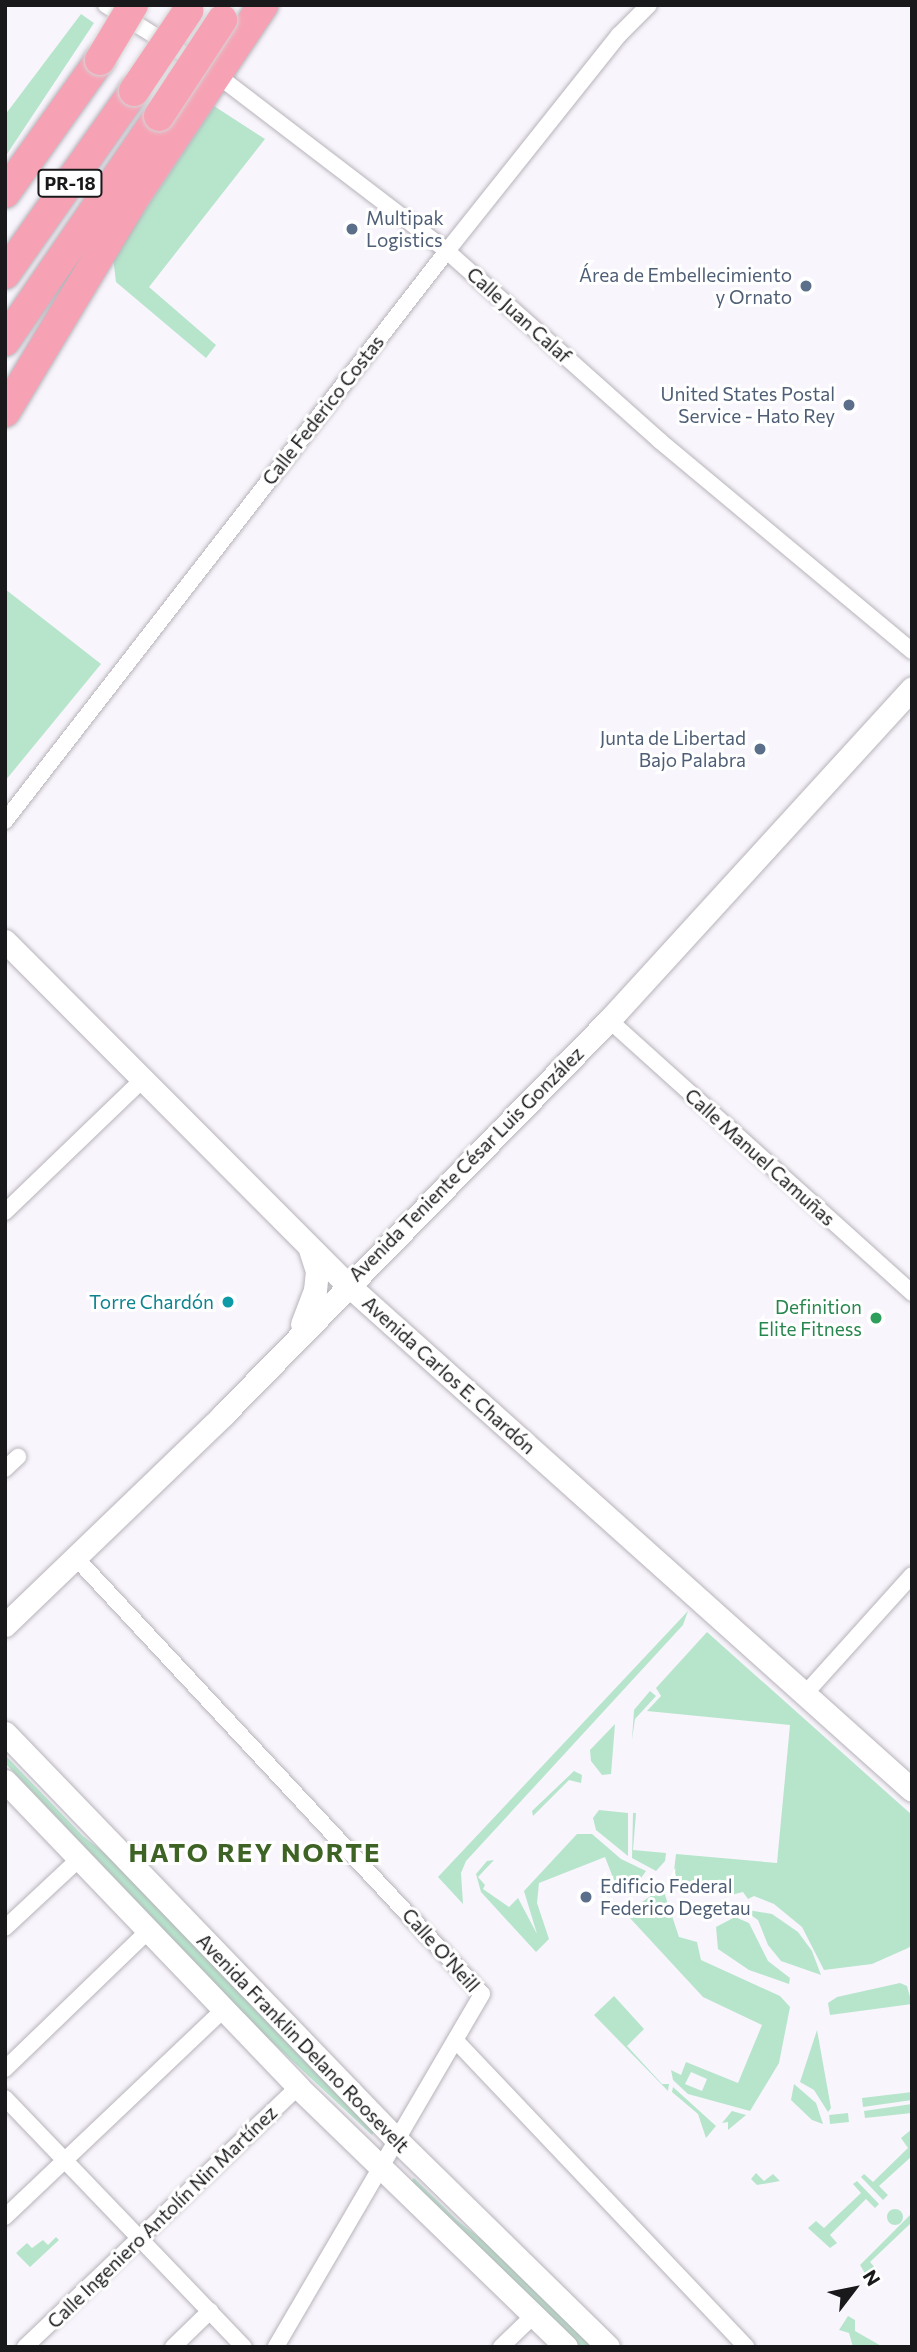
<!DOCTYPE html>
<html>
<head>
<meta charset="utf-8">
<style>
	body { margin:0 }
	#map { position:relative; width:917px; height:2352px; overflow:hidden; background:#f9f5fc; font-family:Commissioner,sans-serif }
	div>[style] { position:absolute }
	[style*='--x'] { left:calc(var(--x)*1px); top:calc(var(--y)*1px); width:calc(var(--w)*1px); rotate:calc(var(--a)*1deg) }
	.green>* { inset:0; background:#b6e5cc; transform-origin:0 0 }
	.round { border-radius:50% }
	.roads { filter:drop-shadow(0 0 2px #b7b3ba) drop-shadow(0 0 2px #b7b3ba) }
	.street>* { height:16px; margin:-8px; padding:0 8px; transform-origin:8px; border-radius:8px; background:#fff }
	.secondary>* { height:23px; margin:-11.5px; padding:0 11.5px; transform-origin:11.5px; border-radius:11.5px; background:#fff }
	.highway>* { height:30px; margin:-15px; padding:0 15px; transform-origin:15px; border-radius:15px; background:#f6a2b4 }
	.bridges { filter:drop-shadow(0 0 2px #d6d5d6) drop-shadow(0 0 2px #d6d5d6) }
	.highway-bridge>* { height:30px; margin:-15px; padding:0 15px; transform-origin:15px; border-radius:15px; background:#f6a2b4 }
	.dots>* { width:19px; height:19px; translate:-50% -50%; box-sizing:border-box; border:4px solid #fff; border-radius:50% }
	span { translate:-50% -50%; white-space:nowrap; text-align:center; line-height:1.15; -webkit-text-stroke:6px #fff; paint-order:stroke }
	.shield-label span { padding:2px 5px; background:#fff; border:2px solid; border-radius:5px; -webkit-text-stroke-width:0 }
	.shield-label { font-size:18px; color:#19181a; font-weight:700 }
	.service-label { font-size:19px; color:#4e5e75 }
	.left { translate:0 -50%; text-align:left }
	.right { translate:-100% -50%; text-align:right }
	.street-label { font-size:19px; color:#19181a }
	.culture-label { font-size:19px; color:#0d838f }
	.leisure-label { font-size:19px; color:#27864d }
	.district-label { font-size:26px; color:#3d6325; font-weight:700; letter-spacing:2px }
	.frame { position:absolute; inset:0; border:7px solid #19181a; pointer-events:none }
	.north { position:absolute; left:819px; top:2254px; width:70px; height:70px; -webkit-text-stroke:5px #fff; paint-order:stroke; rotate:58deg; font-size:19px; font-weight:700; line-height:28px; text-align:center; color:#19181a }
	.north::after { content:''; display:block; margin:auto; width:24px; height:32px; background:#19181a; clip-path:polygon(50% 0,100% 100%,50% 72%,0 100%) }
</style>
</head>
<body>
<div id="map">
	<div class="green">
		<i style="clip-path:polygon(81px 14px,94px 23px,5px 157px,5px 115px)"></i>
		<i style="clip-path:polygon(214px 106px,265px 139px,149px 287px,216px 345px,206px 358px,116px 282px,113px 258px)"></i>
		<i style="clip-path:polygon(5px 589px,101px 664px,5px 781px)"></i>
		<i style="clip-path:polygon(688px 1611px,683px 1625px,466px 1861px,461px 1873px,463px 1904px,438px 1877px)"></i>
		<i style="clip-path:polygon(707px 1632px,912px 1815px,912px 1945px,908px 1948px,872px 1964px,824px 1970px,802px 1927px,774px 1904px,754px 1896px,748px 1899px,743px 1892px,731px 1895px,726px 1890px,680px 1886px,674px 1871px,676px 1854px,777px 1863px,790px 1725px,647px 1711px,661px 1696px,656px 1688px)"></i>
		<i style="clip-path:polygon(650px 1691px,656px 1696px,635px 1719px,632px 1740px,634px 1710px)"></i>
		<i style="clip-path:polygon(615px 1724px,611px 1774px,602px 1775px,591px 1761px,590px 1750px)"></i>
		<i style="clip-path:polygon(5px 1755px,83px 1836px,118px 1864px,375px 2130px,372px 2135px,257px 2028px,5px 1763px)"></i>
		<i style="clip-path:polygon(574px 1771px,582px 1775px,581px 1783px,569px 1780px,533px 1816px,532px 1811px)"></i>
		<i style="clip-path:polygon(599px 1810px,628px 1813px,628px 1856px,596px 1830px,593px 1818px)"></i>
		<i style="clip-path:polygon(633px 1813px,636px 1813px,633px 1850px,666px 1853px,665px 1861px,656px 1871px,632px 1858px)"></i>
		<i style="clip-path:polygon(577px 1834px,592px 1834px,621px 1859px,646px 1871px,634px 1888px,619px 1893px,605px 1857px,539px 1883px,537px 1903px,549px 1939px,536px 1952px,481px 1892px,476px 1874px,487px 1861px,494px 1860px,478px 1877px,485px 1885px,483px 1889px,509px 1907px,518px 1898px,537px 1934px,524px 1891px)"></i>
		<i style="clip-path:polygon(evenodd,664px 1892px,679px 1937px,697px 1942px,701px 1960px,780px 1996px,790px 2007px,779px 2063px,750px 2111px,688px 2094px,673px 2080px,671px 2070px,681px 2075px,686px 2062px,738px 2083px,762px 2025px,703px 1997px,629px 1917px,626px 1913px,655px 1893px,664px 1892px,691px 2072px,707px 2079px,702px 2091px,685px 2084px,691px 2072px)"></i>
		<i style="clip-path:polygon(742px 1909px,772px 1914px,798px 1932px,812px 1951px,821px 1975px,781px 1961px,768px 1945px,758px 1920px)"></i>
		<i style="clip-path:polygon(735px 1917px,749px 1923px,768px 1961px,790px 1978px,789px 1984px,749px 1970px,718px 1949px,716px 1927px)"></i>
		<i style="clip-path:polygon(900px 1983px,907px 1986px,912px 2004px,830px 2015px,828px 2003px,837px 1997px)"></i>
		<i style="clip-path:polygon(614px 1996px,644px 2029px,627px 2046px,662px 2084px,669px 2084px,668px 2091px,594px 2015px)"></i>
		<i style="clip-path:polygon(817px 2030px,831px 2108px,828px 2112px,814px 2090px,800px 2082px)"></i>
		<i style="clip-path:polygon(794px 2084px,816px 2103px,823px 2124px,812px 2120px,791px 2100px)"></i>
		<i style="clip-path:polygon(673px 2087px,716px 2126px,706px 2138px,698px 2114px,672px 2092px)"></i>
		<i style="clip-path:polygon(912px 2092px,912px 2100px,863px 2107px,862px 2098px)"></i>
		<i style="clip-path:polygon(912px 2104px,912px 2113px,865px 2118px,864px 2111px)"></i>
		<i style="clip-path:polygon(732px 2111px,746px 2115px,728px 2130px,728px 2122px,722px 2123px)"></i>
		<i style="left:848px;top:2113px;width:9px;height:19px;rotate:84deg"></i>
		<i style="clip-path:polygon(912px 2129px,912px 2156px,879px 2186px,888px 2195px,883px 2200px,861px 2177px,864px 2174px,873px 2182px,908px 2148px,901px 2138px)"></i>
		<i style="clip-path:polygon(756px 2173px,764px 2181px,773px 2174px,780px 2181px,757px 2185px,751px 2179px)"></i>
		<i style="clip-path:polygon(414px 2178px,458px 2221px,509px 2261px,598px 2347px,580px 2347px,410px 2182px)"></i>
		<i style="clip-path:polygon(857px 2181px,879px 2204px,875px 2208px,866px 2199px,830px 2235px,837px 2243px,830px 2248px,808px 2228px,816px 2221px,824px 2228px,861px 2193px,853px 2184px)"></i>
		<i class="round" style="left:887px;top:2209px;width:16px;height:16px"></i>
		<i style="clip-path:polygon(912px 2213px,912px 2222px,870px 2262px,877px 2270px,866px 2275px,860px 2265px)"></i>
		<i style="clip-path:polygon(56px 2237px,59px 2240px,30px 2267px,16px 2253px,27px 2243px,32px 2248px,43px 2240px,48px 2245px)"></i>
		<i style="clip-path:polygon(848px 2316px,855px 2320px,855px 2331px,883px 2347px,853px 2347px,849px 2333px,839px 2330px)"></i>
	</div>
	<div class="roads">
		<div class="street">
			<i style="--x:106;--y:5;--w:131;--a:32.2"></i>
			<i style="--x:217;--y:75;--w:290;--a:37.4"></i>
			<i style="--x:447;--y:251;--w:285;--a:41.7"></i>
			<i style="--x:660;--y:441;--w:328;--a:39.8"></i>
			<i style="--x:5;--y:821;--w:721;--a:-52.21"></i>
			<i style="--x:447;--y:251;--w:276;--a:-51.5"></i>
			<i style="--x:619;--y:35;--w:42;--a:-45"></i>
			<i style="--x:609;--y:1020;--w:408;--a:42"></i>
			<i style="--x:5;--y:1212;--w:192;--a:-43.9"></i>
			<i style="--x:5;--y:1469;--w:18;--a:-43"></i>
			<i style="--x:77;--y:1559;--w:594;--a:47.05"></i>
			<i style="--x:482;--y:1994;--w:409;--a:120.3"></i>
			<i style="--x:804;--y:1695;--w:161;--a:-48"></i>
			<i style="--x:5;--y:1928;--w:101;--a:-43"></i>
			<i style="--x:458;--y:2043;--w:419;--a:46.5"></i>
			<i style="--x:5;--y:2069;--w:197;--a:-44"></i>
			<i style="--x:5;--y:2098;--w:345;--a:46.2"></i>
			<i style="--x:5;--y:2217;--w:301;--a:-43.5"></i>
			<i style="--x:25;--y:2347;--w:377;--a:-43.6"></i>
			<i style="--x:173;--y:2347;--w:52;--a:-44.2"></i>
			<i style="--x:501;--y:2347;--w:46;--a:-44.1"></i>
		</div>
		<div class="secondary">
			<i style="--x:5;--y:941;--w:484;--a:45.1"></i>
			<i style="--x:347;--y:1284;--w:758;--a:41.85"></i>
			<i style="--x:302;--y:1324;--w:36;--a:-69"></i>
			<i style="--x:315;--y:1290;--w:19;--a:-84"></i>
			<i style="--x:317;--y:1271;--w:25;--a:-108"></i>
			<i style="--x:5;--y:1625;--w:303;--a:-43.9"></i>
			<i style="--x:223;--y:1415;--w:552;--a:-45.66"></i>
			<i style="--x:609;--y:1020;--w:449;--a:-47.6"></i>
			<i style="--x:5;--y:1733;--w:569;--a:46.07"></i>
			<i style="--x:400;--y:2143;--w:291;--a:44.4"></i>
			<i style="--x:5;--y:1781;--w:424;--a:46.2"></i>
			<i style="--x:298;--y:2087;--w:373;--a:44.1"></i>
		</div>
		<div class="highway">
			<i style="--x:5;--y:193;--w:163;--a:-54.5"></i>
			<i style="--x:5;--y:274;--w:224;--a:-54.8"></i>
			<i style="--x:5;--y:341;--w:273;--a:-55.6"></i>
			<i style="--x:5;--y:412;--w:253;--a:-58.9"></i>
			<i style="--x:136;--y:195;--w:229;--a:-56.2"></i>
		</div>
	</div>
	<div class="bridges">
		<div class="highway-bridge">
			<i style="--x:100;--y:60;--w:64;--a:-59"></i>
			<i style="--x:134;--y:91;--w:97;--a:-56"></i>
			<i style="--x:159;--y:116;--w:115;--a:-56.7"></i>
		</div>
	</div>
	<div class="dots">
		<i style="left:352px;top:229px;background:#5c6f8a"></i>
		<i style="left:806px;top:286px;background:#5c6f8a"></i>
		<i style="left:849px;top:405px;background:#5c6f8a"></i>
		<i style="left:760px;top:749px;background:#5c6f8a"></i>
		<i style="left:228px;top:1302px;background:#0f9aa8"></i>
		<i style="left:876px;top:1318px;background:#2e9e5b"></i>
		<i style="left:586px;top:1897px;background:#5c6f8a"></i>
	</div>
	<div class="shield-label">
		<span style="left:70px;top:183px">PR-18</span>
	</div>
	<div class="service-label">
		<span class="left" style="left:366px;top:229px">Multipak<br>Logistics</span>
		<span class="right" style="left:792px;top:286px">Área de Embellecimiento<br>y Ornato</span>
		<span class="right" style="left:835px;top:405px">United States Postal<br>Service - Hato Rey</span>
		<span class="right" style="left:746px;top:749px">Junta de Libertad<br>Bajo Palabra</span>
		<span class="left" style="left:600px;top:1897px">Edificio Federal<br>Federico Degetau</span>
	</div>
	<div class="street-label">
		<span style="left:519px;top:315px;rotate:42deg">Calle Juan Calaf</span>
		<span style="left:323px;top:410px;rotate:-52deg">Calle Federico Costas</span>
		<span style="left:760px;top:1157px;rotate:42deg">Calle Manuel Camuñas</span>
		<span style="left:466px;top:1164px;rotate:-45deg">Avenida Teniente César Luis González</span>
		<span style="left:449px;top:1375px;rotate:42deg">Avenida Carlos E. Chardón</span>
		<span style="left:441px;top:1950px;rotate:48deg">Calle O'Neill</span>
		<span style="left:303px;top:2043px;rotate:46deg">Avenida Franklin Delano Roosevelt</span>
		<span style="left:162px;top:2217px;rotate:-44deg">Calle Ingeniero Antolín Nin Martínez</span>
	</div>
	<div class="culture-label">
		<span class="right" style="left:214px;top:1302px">Torre Chardón</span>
	</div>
	<div class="leisure-label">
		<span class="right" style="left:862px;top:1318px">Definition<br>Elite Fitness</span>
	</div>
	<div class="district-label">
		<span style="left:255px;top:1852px">HATO REY NORTE</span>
	</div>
	<div class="frame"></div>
	<div class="north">N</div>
</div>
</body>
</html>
